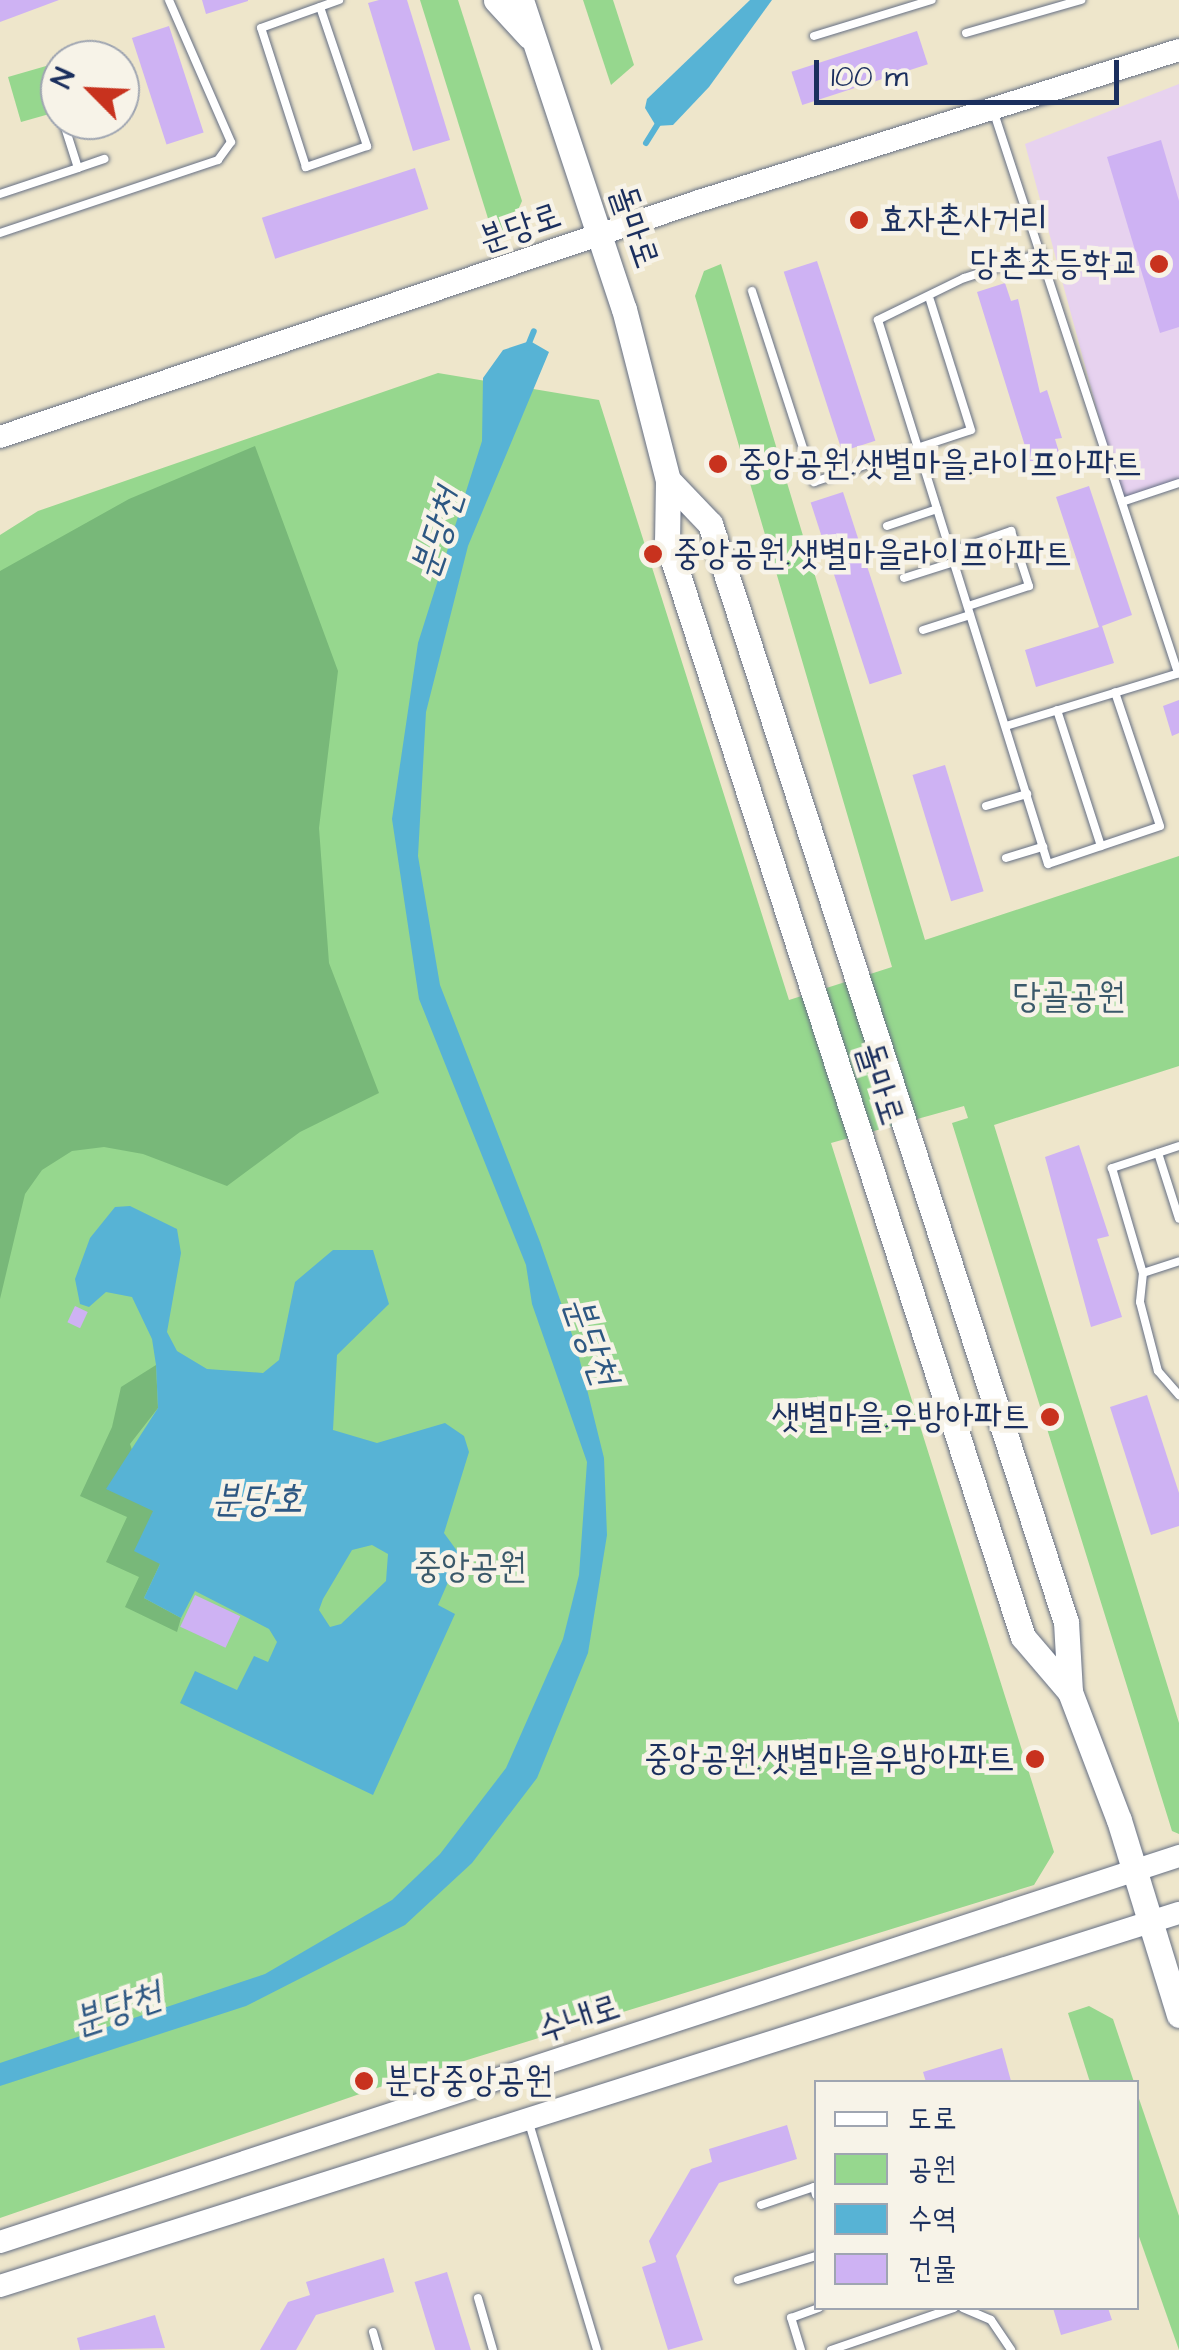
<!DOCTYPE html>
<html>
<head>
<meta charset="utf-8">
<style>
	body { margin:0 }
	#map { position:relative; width:1179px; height:2350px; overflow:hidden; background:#eee6cb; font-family:"Architects Daughter","Poor Story",sans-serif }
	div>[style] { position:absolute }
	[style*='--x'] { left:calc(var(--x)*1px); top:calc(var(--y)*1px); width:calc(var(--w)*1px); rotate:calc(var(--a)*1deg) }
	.built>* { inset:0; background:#e7d2ef }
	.green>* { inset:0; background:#96d78e }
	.forest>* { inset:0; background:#78b879 }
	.water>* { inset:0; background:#57b3d5 }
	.stream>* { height:6px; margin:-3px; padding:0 3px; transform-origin:3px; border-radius:3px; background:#57b3d5 }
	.building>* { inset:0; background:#ceb2f3; transform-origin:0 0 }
	.roads { filter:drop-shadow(0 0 2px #656f84) drop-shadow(0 0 2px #656f84) }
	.lane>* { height:8px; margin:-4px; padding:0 4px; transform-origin:4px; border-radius:4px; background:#fff }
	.secondary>* { height:22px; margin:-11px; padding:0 11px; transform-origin:11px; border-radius:11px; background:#fff }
	.primary>* { height:25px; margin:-12.5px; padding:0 12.5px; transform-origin:12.5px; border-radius:12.5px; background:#fff }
	.dots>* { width:28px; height:28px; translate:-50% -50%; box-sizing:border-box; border:5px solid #f7f3e8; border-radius:50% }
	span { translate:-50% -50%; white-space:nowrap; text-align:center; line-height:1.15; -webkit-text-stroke:9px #f7f3e8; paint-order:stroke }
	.poi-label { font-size:35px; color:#1b2f5e }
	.left { translate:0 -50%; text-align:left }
	.right { translate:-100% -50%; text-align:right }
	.street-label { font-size:35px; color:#1b2f5e }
	.park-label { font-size:35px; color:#3a596a }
	.water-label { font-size:38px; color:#2d5782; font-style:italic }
	.legend { position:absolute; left:814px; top:2080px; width:325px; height:230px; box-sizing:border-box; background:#f7f3e8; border:2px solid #9fa5b1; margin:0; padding:12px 18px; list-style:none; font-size:30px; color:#1b2f5e }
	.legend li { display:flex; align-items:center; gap:20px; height:50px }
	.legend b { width:50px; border:2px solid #9fa5b1 }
	.north { position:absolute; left:40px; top:40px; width:100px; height:100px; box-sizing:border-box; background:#f7f3e8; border:2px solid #9fa5b1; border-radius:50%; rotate:294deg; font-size:28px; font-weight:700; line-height:40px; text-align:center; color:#1b2f5e }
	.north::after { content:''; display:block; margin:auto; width:35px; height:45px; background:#c8321e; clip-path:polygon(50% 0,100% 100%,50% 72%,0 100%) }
	.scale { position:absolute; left:814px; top:60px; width:305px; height:45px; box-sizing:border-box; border:5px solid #1b2f5e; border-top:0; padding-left:12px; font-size:30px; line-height:35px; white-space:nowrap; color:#1b2f5e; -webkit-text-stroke:8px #f7f3e8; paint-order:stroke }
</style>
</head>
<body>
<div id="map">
	<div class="built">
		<i style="clip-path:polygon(1179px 84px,1179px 483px,1122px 502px,1025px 144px)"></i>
	</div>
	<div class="green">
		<i style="clip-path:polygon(420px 0,458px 0,522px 201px,506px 237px,495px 241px)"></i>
		<i style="clip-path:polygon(583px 0,613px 0,634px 65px,611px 85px)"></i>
		<i style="clip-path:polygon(60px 62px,60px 111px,21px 122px,8px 77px)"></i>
		<i style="clip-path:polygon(721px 264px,925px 940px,1179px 856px,1179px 1066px,994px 1125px,1179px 1723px,1179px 1834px,1172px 1831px,952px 1123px,968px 1118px,964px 1106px,831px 1143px,1054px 1852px,1034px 1885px,380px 2087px,0 2218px,0 535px,38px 511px,438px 373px,599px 400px,789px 1000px,892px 967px,695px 296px,704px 271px)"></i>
		<i style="clip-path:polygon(1089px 2006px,1113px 2019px,1134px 2082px,1090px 2082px,1068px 2013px)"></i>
		<i style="clip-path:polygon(1136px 2090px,1179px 2216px,1179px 2350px,1137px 2231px)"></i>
	</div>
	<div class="forest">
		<i style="clip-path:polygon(255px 446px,338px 671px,319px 828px,329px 963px,379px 1093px,300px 1132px,227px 1186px,143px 1154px,104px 1147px,72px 1151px,42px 1170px,25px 1194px,0 1299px,0 571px,129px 499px)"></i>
		<i style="clip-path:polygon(156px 1365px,158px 1408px,130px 1444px,153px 1511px,160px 1564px,144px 1598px,181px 1618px,177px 1632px,125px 1607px,139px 1577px,106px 1562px,127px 1517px,80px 1496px,112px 1427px,121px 1387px)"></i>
	</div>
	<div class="water">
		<i style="clip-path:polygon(750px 0,772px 0,709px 87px,673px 125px,656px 126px,645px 108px,647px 99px)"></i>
		<i style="clip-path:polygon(530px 341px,549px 352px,468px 546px,426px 712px,418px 856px,440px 985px,540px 1242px,577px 1349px,604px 1458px,607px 1535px,588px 1653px,537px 1778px,472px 1863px,405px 1925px,246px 2006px,0 2086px,0 2063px,265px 1974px,392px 1900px,440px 1854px,506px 1768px,563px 1639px,579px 1575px,587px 1462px,532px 1304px,526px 1265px,419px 999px,392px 819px,418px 643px,482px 441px,483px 378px,503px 350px)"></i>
		<i style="clip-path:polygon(evenodd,130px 1206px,177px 1229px,181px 1253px,167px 1332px,177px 1351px,207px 1369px,263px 1373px,279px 1360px,295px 1282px,333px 1250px,373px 1250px,389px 1304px,337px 1355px,333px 1430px,377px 1443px,445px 1423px,464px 1436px,469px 1452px,444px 1533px,460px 1555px,438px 1605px,455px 1614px,373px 1795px,180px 1703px,195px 1671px,237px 1690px,254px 1656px,268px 1662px,277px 1642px,269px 1629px,195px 1591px,181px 1618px,144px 1598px,160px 1564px,134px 1551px,153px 1511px,106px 1489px,158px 1408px,156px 1365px,152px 1339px,132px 1297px,106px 1292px,89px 1307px,80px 1304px,75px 1279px,90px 1238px,115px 1207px,130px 1206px,372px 1545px,388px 1554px,386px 1581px,341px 1624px,330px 1627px,319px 1610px,323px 1599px,352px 1550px,372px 1545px)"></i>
	</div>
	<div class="stream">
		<i style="--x:646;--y:143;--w:26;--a:-58"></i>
		<i style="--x:527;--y:348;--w:18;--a:-68"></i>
	</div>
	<div class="building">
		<i style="clip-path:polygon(0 0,59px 0,0 22px)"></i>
		<i style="clip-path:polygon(202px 0,248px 0,248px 1px,206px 14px)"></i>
		<i style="clip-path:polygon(379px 0,407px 0,450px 140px,413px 151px,368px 3px)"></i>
		<i style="left:169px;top:26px;width:112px;height:39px;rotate:72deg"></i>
		<i style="left:917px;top:31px;width:35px;height:132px;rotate:72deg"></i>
		<i style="clip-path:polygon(1161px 140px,1179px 201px,1179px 327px,1160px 333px,1107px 157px)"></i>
		<i style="left:415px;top:168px;width:43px;height:161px;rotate:72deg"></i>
		<i style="left:817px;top:261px;width:189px;height:35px;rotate:72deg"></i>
		<i style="clip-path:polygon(1005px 283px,1011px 301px,1018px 299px,1040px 393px,1047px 390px,1062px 438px,1055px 439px,1063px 465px,1034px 475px,977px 292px)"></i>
		<i style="clip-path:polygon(1089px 486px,1132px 615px,1102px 626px,1114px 663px,1036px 687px,1025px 650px,1099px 627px,1056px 497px)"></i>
		<i style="left:843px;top:492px;width:191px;height:34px;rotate:72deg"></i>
		<i style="clip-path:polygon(1179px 700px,1179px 733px,1172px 736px,1163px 706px)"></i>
		<i style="left:945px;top:765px;width:132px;height:34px;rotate:73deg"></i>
		<i style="clip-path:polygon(1079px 1145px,1109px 1236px,1097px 1239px,1122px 1317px,1091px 1327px,1045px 1157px)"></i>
		<i style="left:75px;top:1306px;width:14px;height:18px;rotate:25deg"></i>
		<i style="clip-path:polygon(1147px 1395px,1179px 1493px,1179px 1526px,1151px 1535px,1110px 1407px)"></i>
		<i style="left:195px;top:1595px;width:50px;height:35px;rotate:25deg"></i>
		<i style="clip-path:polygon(1002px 2048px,1011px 2081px,926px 2082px,923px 2072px)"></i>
		<i style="clip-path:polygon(787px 2125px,797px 2159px,719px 2183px,676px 2256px,703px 2340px,668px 2350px,642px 2267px,656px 2262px,649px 2241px,691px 2169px,712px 2162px,709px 2149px)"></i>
		<i style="clip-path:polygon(384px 2258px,394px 2292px,316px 2315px,296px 2350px,260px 2350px,288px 2302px,310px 2295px,306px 2282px)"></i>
		<i style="left:447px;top:2272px;width:82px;height:34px;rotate:73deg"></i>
		<i style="clip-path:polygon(1053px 2308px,1108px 2308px,1112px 2320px,1061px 2335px)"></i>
		<i style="clip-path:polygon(155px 2315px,165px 2348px,80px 2350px,77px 2338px)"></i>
	</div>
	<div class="roads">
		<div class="lane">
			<i style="--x:320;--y:7;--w:147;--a:71.3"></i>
			<i style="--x:367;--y:146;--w:65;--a:161"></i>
			<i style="--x:306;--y:167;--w:146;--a:-107.9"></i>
			<i style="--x:261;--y:28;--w:83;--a:-19.7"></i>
			<i style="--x:966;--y:33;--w:120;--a:-16"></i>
			<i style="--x:814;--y:36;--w:123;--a:-17"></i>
			<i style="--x:993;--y:110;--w:593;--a:71.81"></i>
			<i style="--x:78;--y:168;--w:28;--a:-19"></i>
			<i style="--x:0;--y:194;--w:82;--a:-18.4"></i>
			<i style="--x:78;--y:168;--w:49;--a:-107.7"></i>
			<i style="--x:0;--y:233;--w:230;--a:-18.5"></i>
			<i style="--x:218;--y:160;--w:22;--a:-54"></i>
			<i style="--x:231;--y:142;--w:155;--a:-113.6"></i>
			<i style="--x:1042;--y:253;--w:82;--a:162.2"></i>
			<i style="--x:964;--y:278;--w:96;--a:154"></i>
			<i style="--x:878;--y:320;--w:570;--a:72.65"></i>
			<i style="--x:1048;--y:864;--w:118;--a:-18.7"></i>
			<i style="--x:1160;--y:826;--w:141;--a:-108.6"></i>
			<i style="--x:752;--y:291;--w:201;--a:72"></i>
			<i style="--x:814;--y:482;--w:165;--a:-18.3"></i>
			<i style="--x:971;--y:430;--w:136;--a:-107.5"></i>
			<i style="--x:1122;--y:502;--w:60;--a:-18.4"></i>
			<i style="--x:887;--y:526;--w:53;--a:-18.8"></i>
			<i style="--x:950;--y:552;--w:65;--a:-19"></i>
			<i style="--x:1011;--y:531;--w:58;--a:71.9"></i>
			<i style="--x:1029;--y:586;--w:64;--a:161.8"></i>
			<i style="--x:904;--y:578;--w:52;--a:-17.7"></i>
			<i style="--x:923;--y:630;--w:49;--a:-17.7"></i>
			<i style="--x:1057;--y:710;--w:143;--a:72.1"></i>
			<i style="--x:1006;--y:726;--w:181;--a:-17"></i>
			<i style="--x:986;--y:806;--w:43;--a:-16.3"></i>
			<i style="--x:1006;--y:858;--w:39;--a:-17"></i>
			<i style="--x:1179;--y:1146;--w:71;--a:161.8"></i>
			<i style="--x:1112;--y:1168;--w:109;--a:73.6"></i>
			<i style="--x:1143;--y:1273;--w:29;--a:96"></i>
			<i style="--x:1140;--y:1302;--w:71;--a:75.4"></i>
			<i style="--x:1158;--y:1371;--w:32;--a:49"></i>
			<i style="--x:1158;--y:1153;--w:69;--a:72.3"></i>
			<i style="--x:1143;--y:1273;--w:38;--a:-18"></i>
			<i style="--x:529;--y:2123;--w:237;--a:73.3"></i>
			<i style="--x:761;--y:2205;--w:56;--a:-18.8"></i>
			<i style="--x:814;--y:2187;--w:8;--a:76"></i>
			<i style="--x:738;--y:2280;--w:82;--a:-17.1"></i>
			<i style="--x:478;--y:2298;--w:54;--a:73.9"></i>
			<i style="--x:963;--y:2308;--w:30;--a:23"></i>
			<i style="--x:991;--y:2320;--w:36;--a:56"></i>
			<i style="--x:373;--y:2332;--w:19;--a:74"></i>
			<i style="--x:801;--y:2350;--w:34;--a:-107"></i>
			<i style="--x:791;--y:2318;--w:30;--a:-20"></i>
			<i style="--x:831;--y:2350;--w:130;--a:-18.9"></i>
		</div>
		<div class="secondary">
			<i style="--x:0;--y:437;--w:738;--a:-18.66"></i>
			<i style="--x:699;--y:201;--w:503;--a:-17.46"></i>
			<i style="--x:0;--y:2242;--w:1241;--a:-18.13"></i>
			<i style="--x:0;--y:2286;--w:1237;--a:-17.56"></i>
		</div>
		<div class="primary">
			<i style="--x:496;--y:0;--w:49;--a:47.5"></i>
			<i style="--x:521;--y:0;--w:326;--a:71.6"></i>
			<i style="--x:624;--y:309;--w:177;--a:75.6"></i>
			<i style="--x:668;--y:480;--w:61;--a:90.9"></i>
			<i style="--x:667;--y:541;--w:1152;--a:72.01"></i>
			<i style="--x:1023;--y:1637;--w:72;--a:49.5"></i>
			<i style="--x:668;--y:480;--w:61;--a:46.3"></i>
			<i style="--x:710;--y:524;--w:1154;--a:72.04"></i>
			<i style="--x:1066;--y:1622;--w:70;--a:86.7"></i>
			<i style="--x:1070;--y:1692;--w:137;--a:69.1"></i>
			<i style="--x:1119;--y:1820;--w:204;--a:72.9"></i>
		</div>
	</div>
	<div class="dots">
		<i style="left:859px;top:220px;background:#c8321e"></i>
		<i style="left:1159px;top:264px;background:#c8321e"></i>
		<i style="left:718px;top:464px;background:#c8321e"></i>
		<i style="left:653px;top:554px;background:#c8321e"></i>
		<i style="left:1050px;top:1417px;background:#c8321e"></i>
		<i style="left:1035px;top:1759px;background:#c8321e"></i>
		<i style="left:364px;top:2081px;background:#c8321e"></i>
	</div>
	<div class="poi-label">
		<span class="left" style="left:879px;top:220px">효자촌사거리</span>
		<span class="right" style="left:1139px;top:264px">당촌초등학교</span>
		<span class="left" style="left:738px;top:464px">중앙공원.샛별마을.라이프아파트</span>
		<span class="left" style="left:673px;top:554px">중앙공원.샛별마을라이프아파트</span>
		<span class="right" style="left:1030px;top:1417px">샛별마을.우방아파트</span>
		<span class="right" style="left:1015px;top:1759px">중앙공원.샛별마을우방아파트</span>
		<span class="left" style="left:384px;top:2081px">분당중앙공원</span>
	</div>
	<div class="street-label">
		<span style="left:634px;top:227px;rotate:71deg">돌마로</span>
		<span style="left:520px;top:228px;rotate:-19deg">분당로</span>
		<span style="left:880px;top:1084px;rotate:72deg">돌마로</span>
		<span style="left:579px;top:2019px;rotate:-18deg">수내로</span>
	</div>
	<div class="park-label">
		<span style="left:1069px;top:997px">당골공원</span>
		<span style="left:470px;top:1567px">중앙공원</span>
	</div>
	<div class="water-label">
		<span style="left:438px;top:534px;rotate:-72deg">분당천</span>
		<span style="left:590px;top:1341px;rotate:70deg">분당천</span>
		<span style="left:257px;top:1501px">분당호</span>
		<span style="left:117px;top:2010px;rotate:-19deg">분당천</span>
	</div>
	<ul class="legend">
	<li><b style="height:12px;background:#fff"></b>도로</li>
	<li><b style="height:28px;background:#96d78e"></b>공원</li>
	<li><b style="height:28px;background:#57b3d5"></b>수역</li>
	<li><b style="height:28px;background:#ceb2f3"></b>건물</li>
	</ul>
	<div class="north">N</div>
	<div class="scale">100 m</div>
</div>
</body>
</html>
